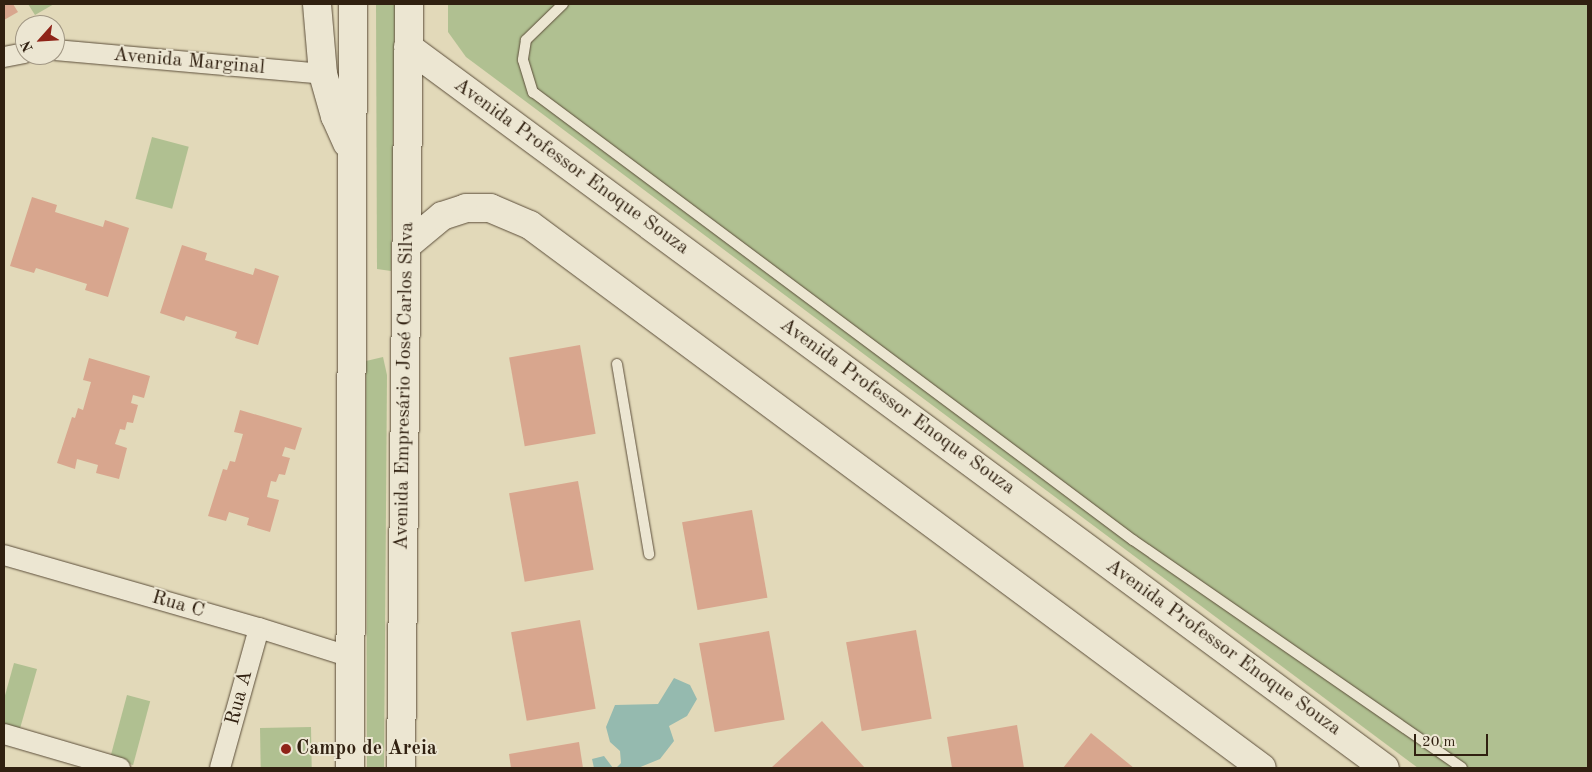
<!DOCTYPE html>
<html>
<head>
<meta charset="utf-8">
<style>
	body { margin:0 }
	#map { position:relative; width:1592px; height:772px; overflow:hidden; background:#e2d9b9; font-family:"Old Standard TT",serif }
	div>[style] { position:absolute }
	[style*='--x'] { left:calc(var(--x)*1px); top:calc(var(--y)*1px); width:calc(var(--w)*1px); rotate:calc(var(--a)*1deg) }
	.green>* { inset:0; background:#b0c091; transform-origin:0 0 }
	.water>* { inset:0; background:#95baaf }
	.building>* { inset:0; background:#d8a68e; transform-origin:0 0 }
	.roads { filter:drop-shadow(0 0 1px #5c4e3a) drop-shadow(0 0 1px #5c4e3a) }
	.service>* { height:10px; margin:-5px; padding:0 5px; transform-origin:5px; border-radius:5px; background:#ece6d2 }
	.minor>* { height:20px; margin:-10px; padding:0 10px; transform-origin:10px; border-radius:10px; background:#ece6d2 }
	.secondary>* { height:28px; margin:-14px; padding:0 14px; transform-origin:14px; border-radius:14px; background:#ece6d2 }
	.dots>* { width:14px; height:14px; translate:-50% -50%; box-sizing:border-box; border:2px solid #ece6d2; border-radius:50% }
	span { translate:-50% -50%; white-space:nowrap; text-align:center; line-height:1.15; -webkit-text-stroke:4px #ece6d2; paint-order:stroke }
	.street-label { font-size:20px; color:#302010 }
	.poi-label { font-size:20px; color:#302010; font-weight:700 }
	.left { translate:0 -50%; text-align:left }
	.frame { position:absolute; inset:0; border:5px solid #302010; pointer-events:none }
	.north { position:absolute; left:15px; top:15px; width:50px; height:50px; box-sizing:border-box; background:#ece6d2; border:1px solid #a19784; border-radius:50%; rotate:244deg; font-size:14px; font-weight:700; line-height:20px; text-align:center; color:#302010 }
	.north::after { content:''; display:block; margin:auto; width:18px; height:22px; background:#8f2418; clip-path:polygon(50% 0,100% 100%,50% 72%,0 100%) }
	.scale { position:absolute; left:1414px; top:734px; width:74px; height:22px; box-sizing:border-box; border:2px solid #302010; border-top:0; padding-left:6px; font-size:15px; line-height:18px; white-space:nowrap; color:#302010; -webkit-text-stroke:4px #ece6d2; paint-order:stroke }
</style>
</head>
<body>
<div id="map">
	<div class="green">
		<i style="clip-path:polygon(28px 4px,54px 4px,35px 15px)"></i>
		<i style="clip-path:polygon(376px 4px,395px 4px,391px 271px,377px 269px)"></i>
		<i style="clip-path:polygon(448px 4px,1588px 4px,1588px 768px,1418px 768px,466px 57px,448px 32px)"></i>
		<i style="left:152px;top:137px;width:38px;height:64px;rotate:15deg"></i>
		<i style="clip-path:polygon(383px 357px,387px 375px,384px 768px,367px 768px,366px 361px)"></i>
		<i style="clip-path:polygon(14px 663px,37px 669px,19px 732px,4px 728px,4px 699px)"></i>
		<i style="left:127px;top:695px;width:24px;height:66px;rotate:15deg"></i>
		<i style="left:311px;top:727px;width:41px;height:51px;rotate:89deg"></i>
	</div>
	<div class="water">
		<i style="clip-path:polygon(674px 678px,690px 685px,697px 699px,687px 716px,669px 726px,674px 741px,660px 759px,638px 768px,616px 768px,621px 763px,620px 751px,610px 742px,606px 727px,615px 705px,658px 704px)"></i>
		<i style="clip-path:polygon(604px 756px,613px 768px,594px 768px,592px 759px)"></i>
	</div>
	<div class="building">
		<i style="clip-path:polygon(4px 4px,13px 4px,18px 12px,4px 20px)"></i>
		<i style="clip-path:polygon(32px 197px,57px 205px,55px 212px,103px 227px,105px 220px,129px 228px,108px 297px,85px 290px,87px 284px,36px 268px,34px 273px,10px 266px)"></i>
		<i style="clip-path:polygon(182px 245px,207px 253px,205px 260px,253px 275px,255px 268px,279px 276px,258px 345px,235px 338px,237px 332px,186px 316px,184px 321px,160px 313px)"></i>
		<i style="left:580px;top:345px;width:90px;height:72px;rotate:80deg"></i>
		<i style="clip-path:polygon(89px 358px,150px 376px,144px 398px,133px 395px,131px 403px,138px 405px,133px 423px,127px 422px,125px 430px,120px 429px,115px 444px,127px 448px,119px 479px,96px 473px,98px 465px,77px 459px,75px 469px,57px 463px,72px 417px,75px 418px,78px 408px,83px 410px,91px 382px,83px 380px)"></i>
		<i style="clip-path:polygon(240px 410px,302px 428px,295px 450px,285px 447px,282px 456px,290px 458px,285px 475px,279px 474px,276px 482px,271px 481px,267px 497px,279px 500px,270px 532px,247px 525px,249px 518px,229px 512px,226px 521px,208px 516px,223px 469px,227px 470px,230px 461px,235px 462px,243px 434px,234px 432px)"></i>
		<i style="left:578px;top:481px;width:90px;height:70px;rotate:80deg"></i>
		<i style="left:752px;top:510px;width:89px;height:71px;rotate:80deg"></i>
		<i style="left:580px;top:620px;width:90px;height:70px;rotate:80deg"></i>
		<i style="left:916px;top:630px;width:90px;height:71px;rotate:80deg"></i>
		<i style="left:769px;top:631px;width:90px;height:71px;rotate:80deg"></i>
		<i style="clip-path:polygon(822px 721px,865px 768px,771px 768px)"></i>
		<i style="clip-path:polygon(1017px 725px,1024px 768px,952px 768px,947px 737px)"></i>
		<i style="clip-path:polygon(1091px 733px,1134px 768px,1063px 768px)"></i>
		<i style="clip-path:polygon(579px 742px,583px 768px,511px 768px,509px 754px)"></i>
	</div>
	<div class="roads">
		<div class="service">
			<i style="--x:563;--y:4;--w:52;--a:135.8"></i>
			<i style="--x:526;--y:40;--w:20;--a:99"></i>
			<i style="--x:523;--y:60;--w:34;--a:73"></i>
			<i style="--x:533;--y:92;--w:749;--a:36.75"></i>
			<i style="--x:1133;--y:540;--w:400;--a:34.7"></i>
			<i style="--x:617;--y:364;--w:193;--a:80.4"></i>
		</div>
		<div class="minor">
			<i style="--x:55;--y:50;--w:269;--a:5.1"></i>
			<i style="--x:4;--y:57;--w:21;--a:-11"></i>
			<i style="--x:4;--y:555;--w:265;--a:16"></i>
			<i style="--x:259;--y:628;--w:96;--a:17.5"></i>
			<i style="--x:4;--y:734;--w:121;--a:16.3"></i>
			<i style="--x:220;--y:768;--w:145;--a:-74.4"></i>
		</div>
		<div class="secondary">
			<i style="--x:317;--y:4;--w:70;--a:85.1"></i>
			<i style="--x:323;--y:74;--w:44;--a:74.1"></i>
			<i style="--x:335;--y:116;--w:30;--a:66"></i>
			<i style="--x:408;--y:47;--w:1214;--a:36.43"></i>
			<i style="--x:406;--y:246;--w:47;--a:-39.8"></i>
			<i style="--x:442;--y:216;--w:25;--a:-18"></i>
			<i style="--x:466;--y:208;--w:24;--a:0"></i>
			<i style="--x:490;--y:208;--w:43;--a:23"></i>
			<i style="--x:530;--y:225;--w:911;--a:36.57"></i>
			<i style="--x:350;--y:768;--w:764;--a:-89.78"></i>
			<i style="--x:401;--y:768;--w:764;--a:-89.4"></i>
		</div>
	</div>
	<div class="dots">
		<i style="left:286px;top:749px;background:#8f2418"></i>
	</div>
	<div class="street-label">
		<span style="left:189px;top:62px;rotate:5deg">Avenida Marginal</span>
		<span style="left:571px;top:167px;rotate:36deg">Avenida Professor Enoque Souza</span>
		<span style="left:405px;top:386px;rotate:-89deg">Avenida Empresário José Carlos Silva</span>
		<span style="left:897px;top:407px;rotate:36deg">Avenida Professor Enoque Souza</span>
		<span style="left:178px;top:605px;rotate:16deg">Rua C</span>
		<span style="left:1223px;top:648px;rotate:36deg">Avenida Professor Enoque Souza</span>
		<span style="left:240px;top:698px;rotate:-75deg">Rua A</span>
	</div>
	<div class="poi-label">
		<span class="left" style="left:296px;top:749px">Campo de Areia</span>
	</div>
	<div class="frame"></div>
	<div class="north">N</div>
	<div class="scale">20 m</div>
</div>
</body>
</html>
